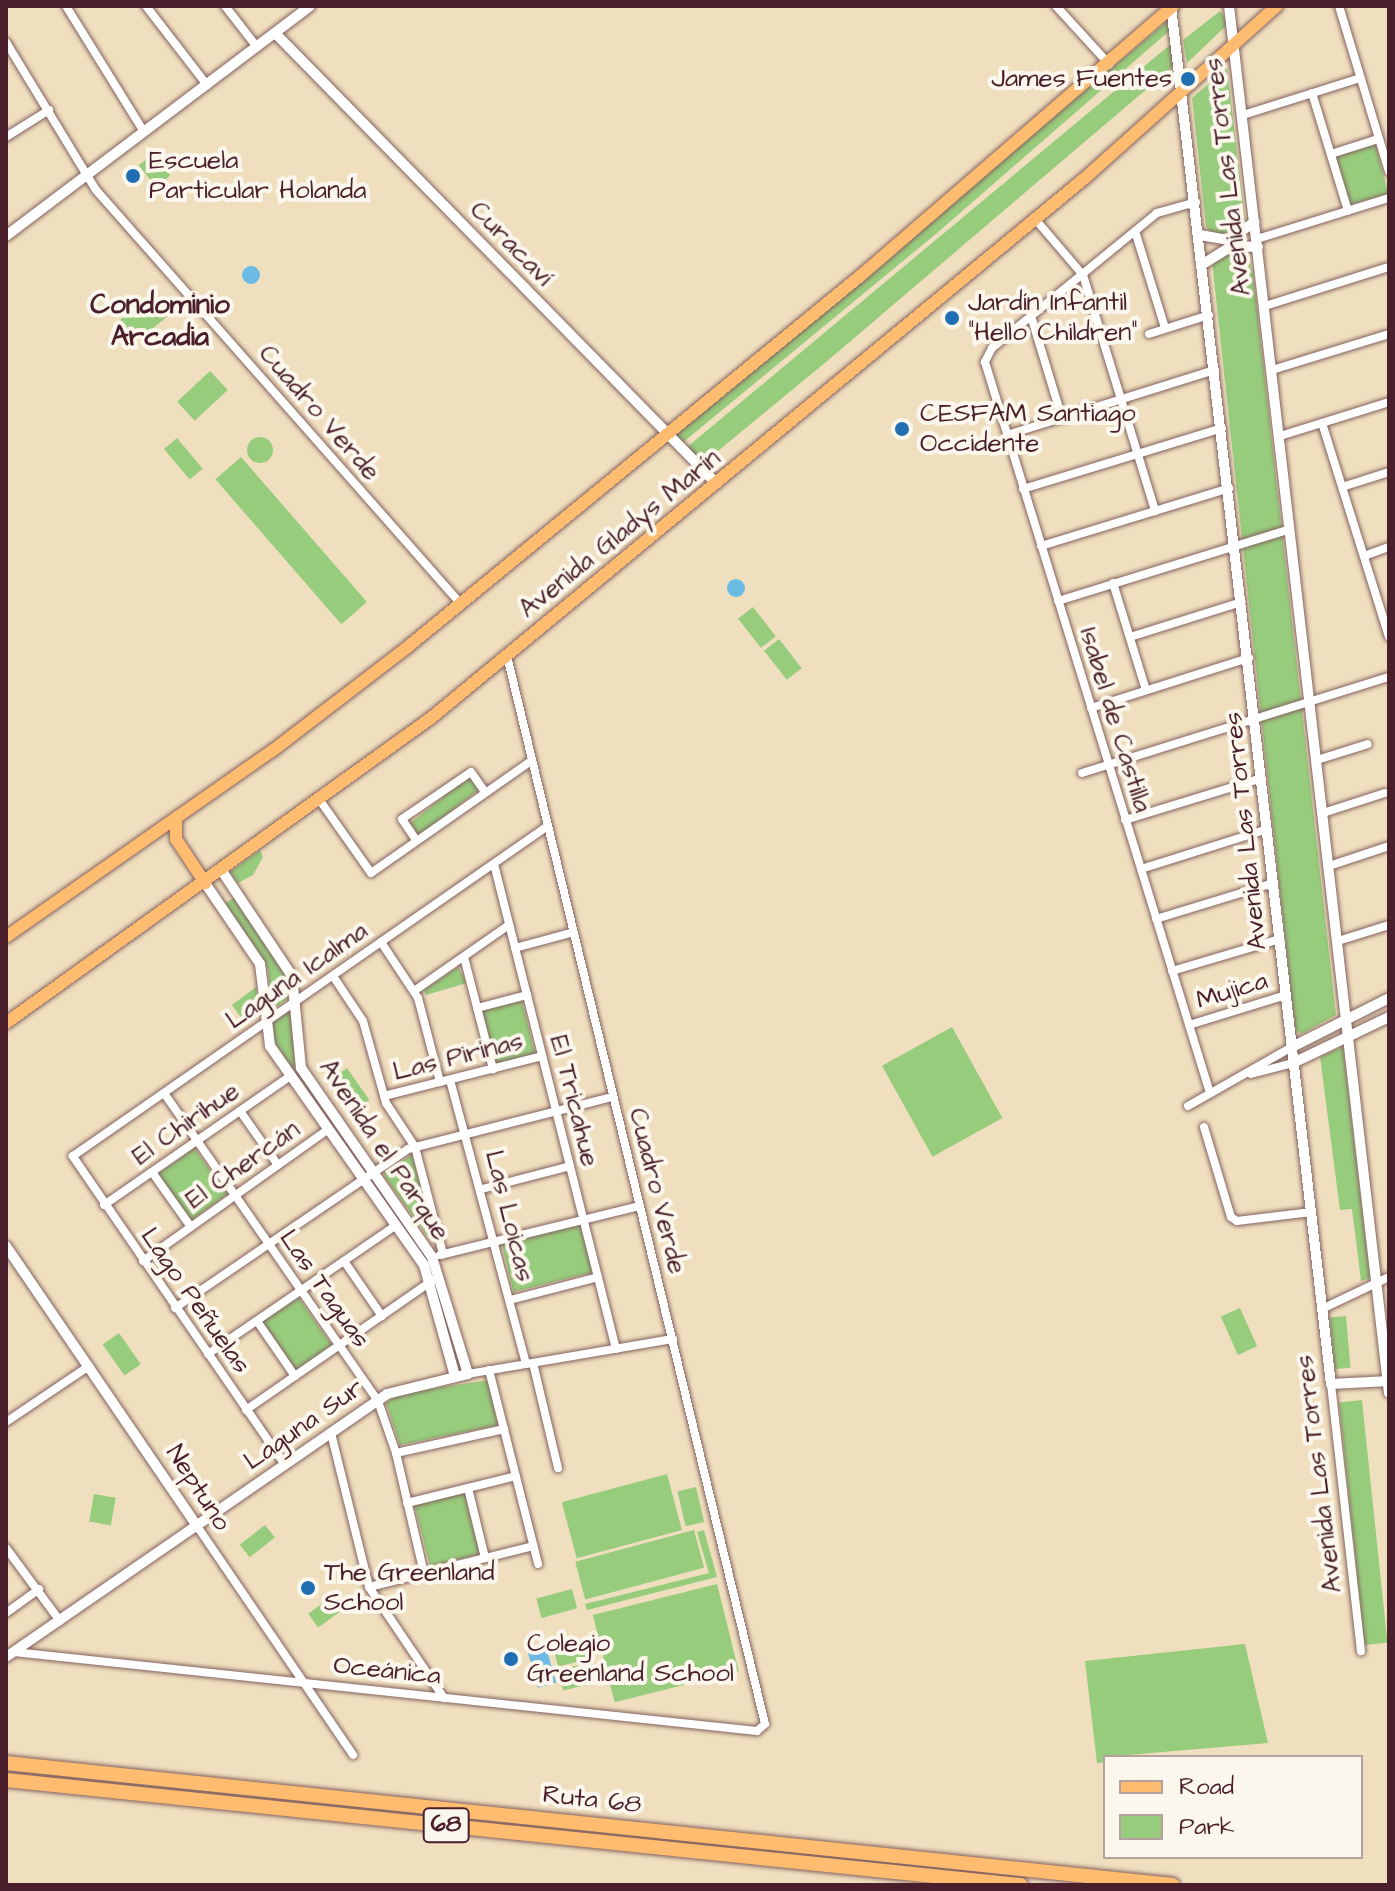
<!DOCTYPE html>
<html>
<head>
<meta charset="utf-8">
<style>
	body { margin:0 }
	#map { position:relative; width:1395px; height:1891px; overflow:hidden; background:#f0dfbf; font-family:"Architects Daughter",sans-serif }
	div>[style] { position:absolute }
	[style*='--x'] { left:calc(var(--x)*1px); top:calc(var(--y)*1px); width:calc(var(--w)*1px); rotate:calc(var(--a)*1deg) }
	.green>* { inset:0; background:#98cc7d; transform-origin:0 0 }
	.round { border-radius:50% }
	.water>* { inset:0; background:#6bbbe5; transform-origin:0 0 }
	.roads { filter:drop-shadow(0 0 2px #84625f) drop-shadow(0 0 2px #84625f) }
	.minor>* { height:8px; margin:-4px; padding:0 4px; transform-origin:4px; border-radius:4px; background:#fff }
	.tertiary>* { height:10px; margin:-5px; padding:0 5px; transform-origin:5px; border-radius:5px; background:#fff }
	.primary>* { height:12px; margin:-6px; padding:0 6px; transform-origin:6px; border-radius:6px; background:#fdbc6f }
	.motorway>* { height:14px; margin:-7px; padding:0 7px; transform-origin:7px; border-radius:7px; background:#fdbc6f }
	.dots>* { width:22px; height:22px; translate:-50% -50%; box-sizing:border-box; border:4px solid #fbf7ec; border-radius:50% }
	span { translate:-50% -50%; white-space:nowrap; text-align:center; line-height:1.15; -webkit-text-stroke:8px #fbf7ec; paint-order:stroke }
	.shield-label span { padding:2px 6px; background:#fbf7ec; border:2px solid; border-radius:6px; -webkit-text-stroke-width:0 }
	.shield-label { font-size:24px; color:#4a1f2b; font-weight:700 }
	.poi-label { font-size:26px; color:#4a1f2b }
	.right { translate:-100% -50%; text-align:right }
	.left { translate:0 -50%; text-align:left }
	.street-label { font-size:26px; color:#4a1f2b }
	.neighbourhood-label { font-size:28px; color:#4a1f2b; font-weight:700 }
	.frame { position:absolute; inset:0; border:8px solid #4a1f2b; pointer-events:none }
	.legend { position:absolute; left:1103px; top:1755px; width:260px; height:104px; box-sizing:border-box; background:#fbf7ec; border:2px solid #b4a19f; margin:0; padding:10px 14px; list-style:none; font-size:24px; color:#4a1f2b }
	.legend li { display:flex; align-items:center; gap:16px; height:40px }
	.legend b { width:40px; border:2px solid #b4a19f }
</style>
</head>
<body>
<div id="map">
	<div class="green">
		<i style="clip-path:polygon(1220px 11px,1229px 23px,1187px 63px,1183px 40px)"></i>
		<i style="clip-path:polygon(1168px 21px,1168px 32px,937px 233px,681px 444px,674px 436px)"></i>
		<i style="clip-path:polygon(1171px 44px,1175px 65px,826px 362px,701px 465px,686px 448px)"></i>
		<i style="clip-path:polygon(1227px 68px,1245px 219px,1234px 235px,1212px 235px,1206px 226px,1192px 98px)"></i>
		<i style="left:1375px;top:143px;width:53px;height:41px;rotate:75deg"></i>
		<i style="left:152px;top:154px;width:28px;height:18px;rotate:49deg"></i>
		<i style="clip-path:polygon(1227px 252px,1247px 256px,1253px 273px,1336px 1015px,1301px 1034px,1295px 1029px,1212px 261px)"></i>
		<i style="left:151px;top:295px;width:27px;height:45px;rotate:51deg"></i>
		<i style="left:210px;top:371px;width:26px;height:45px;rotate:47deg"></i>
		<i class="round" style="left:247px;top:437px;width:26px;height:26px"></i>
		<i style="left:177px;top:438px;width:40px;height:17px;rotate:50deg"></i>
		<i style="left:241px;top:457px;width:192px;height:34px;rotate:49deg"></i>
		<i style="left:753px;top:607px;width:37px;height:19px;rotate:52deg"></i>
		<i style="left:779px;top:639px;width:37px;height:19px;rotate:52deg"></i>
		<i style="left:469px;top:777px;width:16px;height:75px;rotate:52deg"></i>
		<i style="clip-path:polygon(260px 850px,263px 857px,253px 875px,238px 883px,230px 872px)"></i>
		<i style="clip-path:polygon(235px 897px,289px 978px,290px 997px,272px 1010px,268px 969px,224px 904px)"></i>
		<i style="clip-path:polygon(458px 967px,467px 983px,426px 995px,424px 990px)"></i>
		<i style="clip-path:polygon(256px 987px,258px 1013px,245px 1023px,232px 1005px)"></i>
		<i style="left:522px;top:1001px;width:55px;height:41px;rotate:76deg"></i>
		<i style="clip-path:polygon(291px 1010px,295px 1066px,292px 1069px,273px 1039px,272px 1023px)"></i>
		<i style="left:952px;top:1027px;width:104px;height:80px;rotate:61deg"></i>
		<i style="clip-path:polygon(1343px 1047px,1370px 1278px,1361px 1281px,1352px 1209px,1340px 1210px,1320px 1057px)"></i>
		<i style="left:347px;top:1068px;width:39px;height:21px;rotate:55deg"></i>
		<i style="left:194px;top:1148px;width:57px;height:45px;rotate:54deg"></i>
		<i style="clip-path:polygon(412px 1155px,434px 1238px,430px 1240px,385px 1177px,384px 1171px)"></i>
		<i style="left:580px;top:1224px;width:50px;height:81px;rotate:76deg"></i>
		<i style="left:298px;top:1297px;width:61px;height:45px;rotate:55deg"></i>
		<i style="left:1240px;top:1308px;width:42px;height:21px;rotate:66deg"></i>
		<i style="left:1346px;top:1316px;width:52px;height:16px;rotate:85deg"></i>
		<i style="left:119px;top:1333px;width:38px;height:20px;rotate:55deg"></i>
		<i style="clip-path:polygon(488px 1380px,498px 1425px,400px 1445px,386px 1403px,400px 1394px)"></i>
		<i style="left:1362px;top:1400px;width:244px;height:23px;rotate:84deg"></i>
		<i style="left:667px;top:1474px;width:58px;height:109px;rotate:75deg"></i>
		<i style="left:696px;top:1487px;width:36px;height:19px;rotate:77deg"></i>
		<i style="left:464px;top:1492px;width:64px;height:51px;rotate:76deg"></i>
		<i style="left:94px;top:1494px;width:22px;height:28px;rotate:10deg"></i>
		<i style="left:265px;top:1525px;width:16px;height:32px;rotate:52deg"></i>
		<i style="left:694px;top:1530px;width:39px;height:123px;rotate:75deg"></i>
		<i style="clip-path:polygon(704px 1530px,717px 1577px,587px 1610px,585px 1604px,709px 1573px,697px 1532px)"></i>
		<i style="left:717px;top:1584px;width:90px;height:128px;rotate:76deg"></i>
		<i style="left:572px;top:1589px;width:20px;height:37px;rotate:75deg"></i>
		<i style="left:334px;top:1595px;width:17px;height:32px;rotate:54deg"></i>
		<i style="left:586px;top:1638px;width:21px;height:34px;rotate:76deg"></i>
		<i style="clip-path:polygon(1245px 1644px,1268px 1743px,1105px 1757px,1105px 1762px,1097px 1763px,1085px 1661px)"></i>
		<i style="left:591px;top:1662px;width:21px;height:34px;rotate:76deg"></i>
	</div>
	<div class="water">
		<i class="round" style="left:242px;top:266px;width:18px;height:18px"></i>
		<i class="round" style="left:727px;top:579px;width:18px;height:18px"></i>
		<i style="left:546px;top:1647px;width:37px;height:19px;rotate:74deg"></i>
	</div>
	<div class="roads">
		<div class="minor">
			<i style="--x:66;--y:6;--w:148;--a:58.2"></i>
			<i style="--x:146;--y:6;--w:100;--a:52.3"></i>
			<i style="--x:225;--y:6;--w:52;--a:52"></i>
			<i style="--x:1056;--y:6;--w:79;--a:47.6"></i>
			<i style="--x:1339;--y:6;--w:173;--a:73.2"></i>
			<i style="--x:6;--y:42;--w:173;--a:58.7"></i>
			<i style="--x:96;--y:190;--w:552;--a:48.6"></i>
			<i style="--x:1312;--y:93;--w:123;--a:73"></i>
			<i style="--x:1243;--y:115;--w:123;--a:-17.5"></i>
			<i style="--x:6;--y:137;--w:51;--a:-32.1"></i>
			<i style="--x:1331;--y:154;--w:49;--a:-17.7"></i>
			<i style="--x:1196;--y:202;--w:41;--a:164.2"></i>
			<i style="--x:1157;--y:213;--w:213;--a:140.7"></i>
			<i style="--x:992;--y:348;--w:16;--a:117"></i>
			<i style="--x:985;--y:362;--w:765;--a:72.89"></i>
			<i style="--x:1036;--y:220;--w:72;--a:49.5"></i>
			<i style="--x:1083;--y:275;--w:247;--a:73"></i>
			<i style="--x:1135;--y:231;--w:102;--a:72.8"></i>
			<i style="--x:1257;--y:239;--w:138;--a:-17.3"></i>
			<i style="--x:1265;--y:306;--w:130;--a:-17.5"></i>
			<i style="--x:1031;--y:316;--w:107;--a:73.1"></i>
			<i style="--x:1149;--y:334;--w:63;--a:-17.6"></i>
			<i style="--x:1272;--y:370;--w:122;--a:-17.1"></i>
			<i style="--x:1322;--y:423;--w:224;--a:72.6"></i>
			<i style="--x:1007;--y:435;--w:218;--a:-17.4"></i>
			<i style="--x:1280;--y:436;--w:114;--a:-17.3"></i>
			<i style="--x:1342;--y:487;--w:49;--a:-17.7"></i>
			<i style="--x:1023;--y:489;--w:208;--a:-17"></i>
			<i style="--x:1041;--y:546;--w:197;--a:-17.1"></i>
			<i style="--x:1364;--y:556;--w:27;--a:-20"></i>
			<i style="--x:1113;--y:583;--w:112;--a:72.9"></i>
			<i style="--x:1058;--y:601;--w:243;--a:-17.2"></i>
			<i style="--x:1130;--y:637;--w:117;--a:-17.4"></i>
			<i style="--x:1091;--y:708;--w:166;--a:-17.6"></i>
			<i style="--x:1317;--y:760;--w:53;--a:-17.4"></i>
			<i style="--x:1082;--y:773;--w:322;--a:-17.4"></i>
			<i style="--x:321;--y:802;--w:87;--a:54.8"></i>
			<i style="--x:371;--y:873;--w:195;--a:-35"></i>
			<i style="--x:1323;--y:813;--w:65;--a:-17.9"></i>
			<i style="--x:1125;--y:820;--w:143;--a:-17"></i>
			<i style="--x:416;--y:840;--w:25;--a:-124"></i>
			<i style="--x:402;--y:819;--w:83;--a:-34.3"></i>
			<i style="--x:471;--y:772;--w:24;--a:55"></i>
			<i style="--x:494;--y:864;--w:500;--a:75.88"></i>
			<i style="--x:1329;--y:866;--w:63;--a:-18.4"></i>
			<i style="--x:1141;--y:869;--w:133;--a:-17.5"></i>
			<i style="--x:1156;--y:919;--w:123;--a:-17"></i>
			<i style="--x:1338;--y:941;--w:53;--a:-17.4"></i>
			<i style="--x:381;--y:942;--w:67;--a:56.5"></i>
			<i style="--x:418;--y:998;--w:87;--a:75.3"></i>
			<i style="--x:515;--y:948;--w:58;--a:-15"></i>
			<i style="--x:464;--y:957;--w:116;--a:75.5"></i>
			<i style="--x:1172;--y:971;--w:113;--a:-16.5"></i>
			<i style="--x:333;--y:976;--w:54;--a:56.3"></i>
			<i style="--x:363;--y:1021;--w:85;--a:74.3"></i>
			<i style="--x:386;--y:1103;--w:53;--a:56.6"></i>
			<i style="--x:415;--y:1147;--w:111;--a:75.3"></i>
			<i style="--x:414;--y:991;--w:116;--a:-34.8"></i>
			<i style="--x:477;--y:1008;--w:52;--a:-14.6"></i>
			<i style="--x:1189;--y:1025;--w:102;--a:-17.2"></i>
			<i style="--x:1251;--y:1074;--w:43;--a:-14.7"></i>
			<i style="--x:450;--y:1080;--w:294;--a:75"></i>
			<i style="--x:164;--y:1093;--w:375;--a:55.2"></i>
			<i style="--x:378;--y:1401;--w:55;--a:70.9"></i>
			<i style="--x:396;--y:1453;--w:123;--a:76.9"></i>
			<i style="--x:384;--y:1096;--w:163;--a:-14.2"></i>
			<i style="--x:1188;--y:1106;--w:120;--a:-29.6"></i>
			<i style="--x:240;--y:1111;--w:66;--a:54.9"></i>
			<i style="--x:1204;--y:1127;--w:94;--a:73.3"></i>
			<i style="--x:1231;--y:1217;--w:7;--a:34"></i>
			<i style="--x:1237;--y:1221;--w:75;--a:-6.9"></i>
			<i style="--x:152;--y:1172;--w:67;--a:54.7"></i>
			<i style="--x:482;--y:1189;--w:91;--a:-14.6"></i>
			<i style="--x:104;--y:1205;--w:226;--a:-34.7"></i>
			<i style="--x:440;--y:1255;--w:205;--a:-13.8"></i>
			<i style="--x:143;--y:1261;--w:226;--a:-35.4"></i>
			<i style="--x:344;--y:1261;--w:67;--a:55.4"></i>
			<i style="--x:510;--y:1300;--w:91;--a:-14.6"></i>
			<i style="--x:175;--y:1308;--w:282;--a:-34.3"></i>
			<i style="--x:408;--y:1149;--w:211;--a:-14.3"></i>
			<i style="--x:1322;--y:1309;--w:74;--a:-25.5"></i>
			<i style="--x:257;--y:1321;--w:67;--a:55.4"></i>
			<i style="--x:208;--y:1354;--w:227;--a:-34.4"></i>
			<i style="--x:533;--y:1363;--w:108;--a:76.6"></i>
			<i style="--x:489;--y:1370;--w:200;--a:75.8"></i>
			<i style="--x:468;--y:1374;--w:208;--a:-9.7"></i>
			<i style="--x:1331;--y:1384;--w:269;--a:83.6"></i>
			<i style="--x:246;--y:1410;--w:228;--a:-34.8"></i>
			<i style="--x:6;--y:1422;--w:100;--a:-34"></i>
			<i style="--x:331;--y:1433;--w:159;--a:76.1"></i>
			<i style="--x:369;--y:1587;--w:134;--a:56"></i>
			<i style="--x:396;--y:1453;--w:111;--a:-12.5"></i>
			<i style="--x:285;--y:1465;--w:375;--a:-124.5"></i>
			<i style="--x:73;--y:1156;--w:575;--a:-34.8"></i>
			<i style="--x:468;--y:1488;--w:72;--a:76.3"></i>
			<i style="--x:407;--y:1503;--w:112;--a:-13.9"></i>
			<i style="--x:197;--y:1526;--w:277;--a:55.7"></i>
			<i style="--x:6;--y:1548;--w:91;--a:53.5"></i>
			<i style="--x:369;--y:1587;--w:169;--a:-14"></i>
			<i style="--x:6;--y:1613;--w:41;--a:-36"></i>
			<i style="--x:14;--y:1652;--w:747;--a:6.07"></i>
			<i style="--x:757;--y:1731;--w:11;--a:-41"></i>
			<i style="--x:765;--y:1724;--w:1099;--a:-103.58"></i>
		</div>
		<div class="tertiary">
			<i style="--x:1171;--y:6;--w:1387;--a:83.38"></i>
			<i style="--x:1331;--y:1384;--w:58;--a:-3"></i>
			<i style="--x:1229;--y:6;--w:1396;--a:83.42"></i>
			<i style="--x:275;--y:33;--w:631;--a:45.58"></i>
			<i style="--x:1200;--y:235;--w:28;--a:10"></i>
			<i style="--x:1228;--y:240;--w:32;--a:-34"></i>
			<i style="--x:6;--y:236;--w:381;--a:-37.1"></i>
			<i style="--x:1203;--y:264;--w:34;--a:-32"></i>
			<i style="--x:1232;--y:246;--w:26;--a:2"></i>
			<i style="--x:205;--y:883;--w:98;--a:55.8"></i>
			<i style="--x:260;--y:964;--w:83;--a:83"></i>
			<i style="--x:270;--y:1046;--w:268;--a:54.9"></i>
			<i style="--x:424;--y:1265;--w:115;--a:74.4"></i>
			<i style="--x:1292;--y:1047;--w:109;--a:-26.8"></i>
			<i style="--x:1293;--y:1063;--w:106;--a:-25.6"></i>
			<i style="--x:6;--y:1246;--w:339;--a:55.7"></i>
			<i style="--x:6;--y:1657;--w:463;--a:-34.6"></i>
			<i style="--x:387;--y:1394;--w:83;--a:-13.9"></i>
			<i style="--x:468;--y:1374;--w:122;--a:-107.1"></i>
			<i style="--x:432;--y:1257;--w:230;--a:-124.7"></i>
			<i style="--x:301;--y:1068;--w:92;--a:-95.6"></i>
			<i style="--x:292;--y:976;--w:126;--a:-123.7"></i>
		</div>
		<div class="primary">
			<i style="--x:176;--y:818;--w:21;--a:90"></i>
			<i style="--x:176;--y:839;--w:53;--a:56.6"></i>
			<i style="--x:6;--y:937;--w:325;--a:-35"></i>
			<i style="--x:272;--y:751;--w:174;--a:-37.5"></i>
			<i style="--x:410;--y:645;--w:581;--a:-39.34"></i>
			<i style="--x:859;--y:277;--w:415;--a:-40.8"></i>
			<i style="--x:6;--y:1023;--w:523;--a:-35.67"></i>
			<i style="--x:431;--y:718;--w:848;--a:-39.55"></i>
			<i style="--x:1085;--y:178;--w:258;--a:-41.9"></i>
		</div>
		<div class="motorway">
			<i style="--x:6;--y:1763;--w:1173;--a:5.97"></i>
			<i style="--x:6;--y:1780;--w:1020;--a:5.91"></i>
		</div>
	</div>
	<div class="dots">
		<i style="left:1188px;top:79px;background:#1f6fb2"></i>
		<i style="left:133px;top:176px;background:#1f6fb2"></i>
		<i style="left:952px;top:318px;background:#1f6fb2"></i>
		<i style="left:902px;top:429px;background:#1f6fb2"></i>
		<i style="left:308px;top:1588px;background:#1f6fb2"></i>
		<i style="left:511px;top:1659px;background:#1f6fb2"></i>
	</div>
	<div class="shield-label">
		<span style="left:446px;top:1825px">68</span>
	</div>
	<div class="poi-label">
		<span class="right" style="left:1172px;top:79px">James Fuentes</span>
		<span class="left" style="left:149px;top:176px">Escuela<br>Particular Holanda</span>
		<span class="left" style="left:968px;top:318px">Jardín Infantil<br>"Hello Children"</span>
		<span class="left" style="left:920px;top:429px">CESFAM Santiago<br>Occidente</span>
		<span class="left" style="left:324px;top:1588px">The Greenland<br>School</span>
		<span class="left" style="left:527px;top:1659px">Colegio<br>Greenland School</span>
	</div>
	<div class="street-label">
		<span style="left:1228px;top:177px;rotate:-97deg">Avenida Las Torres</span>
		<span style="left:511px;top:244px;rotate:46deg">Curacaví</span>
		<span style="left:319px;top:413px;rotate:49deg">Cuadro Verde</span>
		<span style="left:620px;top:534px;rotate:-39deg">Avenida Gladys Marín</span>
		<span style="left:1115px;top:720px;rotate:73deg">Isabel de Castilla</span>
		<span style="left:1246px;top:831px;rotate:-96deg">Avenida Las Torres</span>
		<span style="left:297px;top:976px;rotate:-35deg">Laguna Icalma</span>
		<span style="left:1232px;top:991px;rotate:-17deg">Mujica</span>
		<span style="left:458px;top:1057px;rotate:-14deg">Las Pirinas</span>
		<span style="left:574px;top:1101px;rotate:76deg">El Tricahue</span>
		<span style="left:186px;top:1124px;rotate:-35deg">El Chirihue</span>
		<span style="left:384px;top:1150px;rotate:56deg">Avenida el Parque</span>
		<span style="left:243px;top:1165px;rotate:-35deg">El Chercán</span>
		<span style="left:657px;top:1191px;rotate:76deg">Cuadro Verde</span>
		<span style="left:509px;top:1216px;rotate:76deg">Las Loicas</span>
		<span style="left:324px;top:1289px;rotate:55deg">Las Taguas</span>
		<span style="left:195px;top:1301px;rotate:55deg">Lago Peñuelas</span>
		<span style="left:304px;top:1425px;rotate:-35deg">Laguna Sur</span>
		<span style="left:1319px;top:1474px;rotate:-97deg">Avenida Las Torres</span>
		<span style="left:198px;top:1488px;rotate:57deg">Neptuno</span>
		<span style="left:387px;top:1671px;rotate:6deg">Oceánica</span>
		<span style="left:592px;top:1800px;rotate:6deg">Ruta 68</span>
	</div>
	<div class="neighbourhood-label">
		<span style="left:160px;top:321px">Condominio<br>Arcadia</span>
	</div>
	<div class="frame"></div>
	<ul class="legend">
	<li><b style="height:10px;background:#fdbc6f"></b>Road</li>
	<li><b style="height:22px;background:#98cc7d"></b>Park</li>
	</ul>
</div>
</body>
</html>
